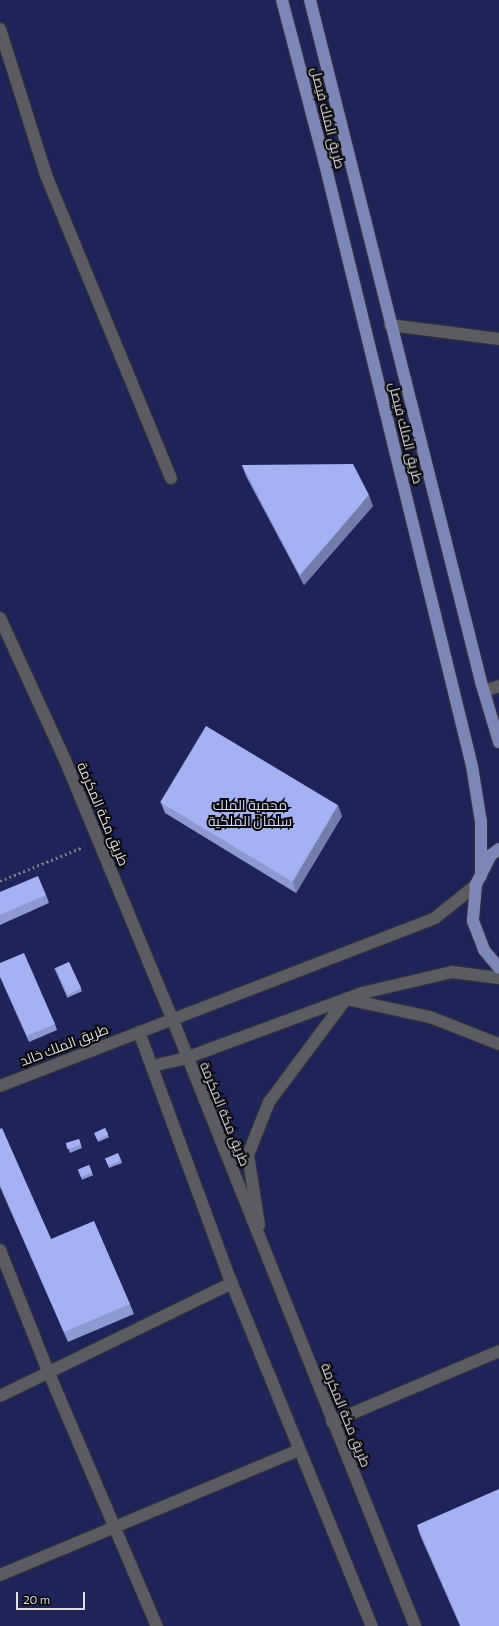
<!DOCTYPE html>
<html>
<head>
<meta charset="utf-8">
<style>
	body { margin:0 }
	#map { position:relative; width:499px; height:1626px; overflow:hidden; background:#1b1c21; font-family:Commissioner,Cairo,sans-serif }
	div>[style] { position:absolute }
	[style*='--x'] { left:calc(var(--x)*1px); top:calc(var(--y)*1px); width:calc(var(--w)*1px); rotate:calc(var(--a)*1deg) }
	.green>* { inset:0; background:#1e2358; transform-origin:0 0 }
	.path>* { height:2.5px; margin-top:-1.25px; transform-origin:0; background:repeating-linear-gradient(90deg,#7f8084 0 2px,transparent 0 5px) }
	.roads { filter:drop-shadow(0 0 1px #35363a) drop-shadow(0 0 1px #35363a) }
	.minor>* { height:12px; margin:-6px; padding:0 6px; transform-origin:6px; border-radius:6px; background:#5a5c62 }
	.major>* { height:12px; margin:-6px; padding:0 6px; transform-origin:6px; border-radius:6px; background:#7d87b5 }
	.wall>* { inset:0; background:#8d99d1; transform-origin:0 0 }
	.shaded-wall>* { inset:0; background:#737daa }
	.building>* { inset:0; background:#a4b2f3; transform-origin:0 0 }
	span { translate:-50% -50%; white-space:nowrap; text-align:center; line-height:1.15; -webkit-text-stroke:4px #070709; paint-order:stroke }
	.street-label { font-size:14px; color:#dcdde0 }
	.park-label { font-size:14px; color:#d1dafd }
	.scale { position:absolute; left:16px; top:1592px; width:69px; height:18px; box-sizing:border-box; border:2px solid #dcdde0; border-top:0; padding-left:5px; font-size:12px; line-height:14px; white-space:nowrap; color:#dcdde0; -webkit-text-stroke:3px #070709; paint-order:stroke }
</style>
</head>
<body>
<div id="map">
	<div class="green">
		<i style="left:0;top:0;width:499px;height:1626px"></i>
	</div>
	<div class="path">
		<i style="--x:0;--y:881;--w:90;--a:-22.3"></i>
	</div>
	<div class="roads">
		<div class="minor">
			<i style="--x:0;--y:29;--w:153;--a:72.5"></i>
			<i style="--x:46;--y:175;--w:328;--a:67.6"></i>
			<i style="--x:390;--y:325;--w:110;--a:7.3"></i>
			<i style="--x:0;--y:618;--w:156;--a:65.4"></i>
			<i style="--x:65;--y:760;--w:279;--a:67.5"></i>
			<i style="--x:172;--y:1018;--w:655;--a:68.21"></i>
			<i style="--x:484;--y:691;--w:16;--a:-18"></i>
			<i style="--x:139;--y:1032;--w:258;--a:69.8"></i>
			<i style="--x:228;--y:1274;--w:380;--a:67.8"></i>
			<i style="--x:152;--y:1066;--w:35;--a:-13"></i>
			<i style="--x:186;--y:1058;--w:188;--a:-20.3"></i>
			<i style="--x:362;--y:993;--w:92;--a:-13.1"></i>
			<i style="--x:452;--y:972;--w:47;--a:7.3"></i>
			<i style="--x:0;--y:1086;--w:466;--a:-21.1"></i>
			<i style="--x:435;--y:918;--w:53;--a:-38.8"></i>
			<i style="--x:259;--y:1225;--w:71;--a:-98.9"></i>
			<i style="--x:248;--y:1155;--w:57;--a:-68.4"></i>
			<i style="--x:269;--y:1102;--w:129;--a:-53.2"></i>
			<i style="--x:346;--y:999;--w:86;--a:12.1"></i>
			<i style="--x:430;--y:1017;--w:74;--a:21.4"></i>
			<i style="--x:0;--y:1250;--w:130;--a:68.4"></i>
			<i style="--x:48;--y:1371;--w:277;--a:66.9"></i>
			<i style="--x:0;--y:1396;--w:258;--a:-26"></i>
			<i style="--x:332;--y:1422;--w:181;--a:-23"></i>
			<i style="--x:0;--y:1575;--w:324;--a:-22.7"></i>
		</div>
		<div class="major">
			<i style="--x:282;--y:0;--w:165;--a:75.3"></i>
			<i style="--x:324;--y:160;--w:624;--a:76.28"></i>
			<i style="--x:472;--y:766;--w:57;--a:80.9"></i>
			<i style="--x:481;--y:822;--w:54;--a:90"></i>
			<i style="--x:310;--y:0;--w:703;--a:75.92"></i>
			<i style="--x:481;--y:682;--w:63;--a:73.3"></i>
			<i style="--x:499;--y:849;--w:10;--a:143"></i>
			<i style="--x:491;--y:855;--w:34;--a:117"></i>
			<i style="--x:476;--y:885;--w:36;--a:95"></i>
			<i style="--x:473;--y:921;--w:31;--a:69"></i>
			<i style="--x:484;--y:950;--w:23;--a:50"></i>
		</div>
	</div>
	<div class="wall">
		<i style="clip-path:polygon(242px 465px,373px 506px,304px 585px,246px 476px)"></i>
		<i style="clip-path:polygon(161px 803px,342px 816px,296px 893px,165px 813px)"></i>
		<i style="clip-path:polygon(0 892px,46px 895px,49px 903px,0 925px)"></i>
		<i style="left:69px;top:962px;width:32px;height:16px;rotate:66deg"></i>
		<i style="clip-path:polygon(0 963px,55px 1024px,57px 1030px,29px 1042px,0 977px)"></i>
		<i style="left:105px;top:1128px;width:10px;height:12px;rotate:66deg"></i>
		<i style="clip-path:polygon(0 1129px,51px 1239px,130px 1304px,134px 1314px,68px 1342px,0 1187px)"></i>
		<i style="clip-path:polygon(79px 1139px,82px 1148px,70px 1153px,66px 1143px)"></i>
		<i style="clip-path:polygon(105px 1158px,121px 1160px,122px 1163px,109px 1168px)"></i>
		<i style="left:89px;top:1165px;width:11px;height:12px;rotate:68deg"></i>
		<i style="clip-path:polygon(417px 1525px,499px 1626px,460px 1626px,420px 1535px)"></i>
	</div>
	<div class="shaded-wall">
		<i style="clip-path:polygon(369px 495px,373px 506px,304px 585px,300px 575px)"></i>
		<i style="clip-path:polygon(338px 805px,342px 816px,296px 893px,293px 882px)"></i>
	</div>
	<div class="building">
		<i style="clip-path:polygon(353px 464px,369px 495px,300px 575px,242px 465px)"></i>
		<i style="left:206px;top:726px;width:154px;height:89px;rotate:31deg"></i>
		<i style="clip-path:polygon(38px 876px,46px 895px,0 915px,0 892px)"></i>
		<i style="clip-path:polygon(24px 953px,55px 1024px,27px 1036px,0 976px,0 963px)"></i>
		<i style="left:69px;top:962px;width:29px;height:15px;rotate:65deg"></i>
		<i style="clip-path:polygon(2px 1128px,51px 1239px,94px 1221px,130px 1304px,64px 1332px,0 1185px,0 1129px)"></i>
		<i style="left:105px;top:1128px;width:7px;height:12px;rotate:63deg"></i>
		<i style="left:79px;top:1139px;width:6px;height:14px;rotate:72deg"></i>
		<i style="left:118px;top:1153px;width:8px;height:14px;rotate:67deg"></i>
		<i style="left:89px;top:1165px;width:8px;height:12px;rotate:67deg"></i>
		<i style="clip-path:polygon(499px 1489px,499px 1626px,461px 1626px,417px 1525px)"></i>
	</div>
	<div class="street-label">
		<span style="left:328px;top:118px;rotate:76deg">طريق الملك فيصل</span>
		<span style="left:406px;top:433px;rotate:76deg">طريق الملك فيصل</span>
		<span style="left:103px;top:814px;rotate:67deg">طريق مكة المكرمة</span>
		<span style="left:64px;top:1045px;rotate:-21deg">طريق الملك خالد</span>
		<span style="left:225px;top:1114px;rotate:68deg">طريق مكة المكرمة</span>
		<span style="left:346px;top:1415px;rotate:68deg">طريق مكة المكرمة</span>
	</div>
	<div class="park-label">
		<span style="left:250px;top:813px">محمية الملك<br>سلمان الملكية</span>
	</div>
	<div class="scale">20 m</div>
</div>
</body>
</html>
